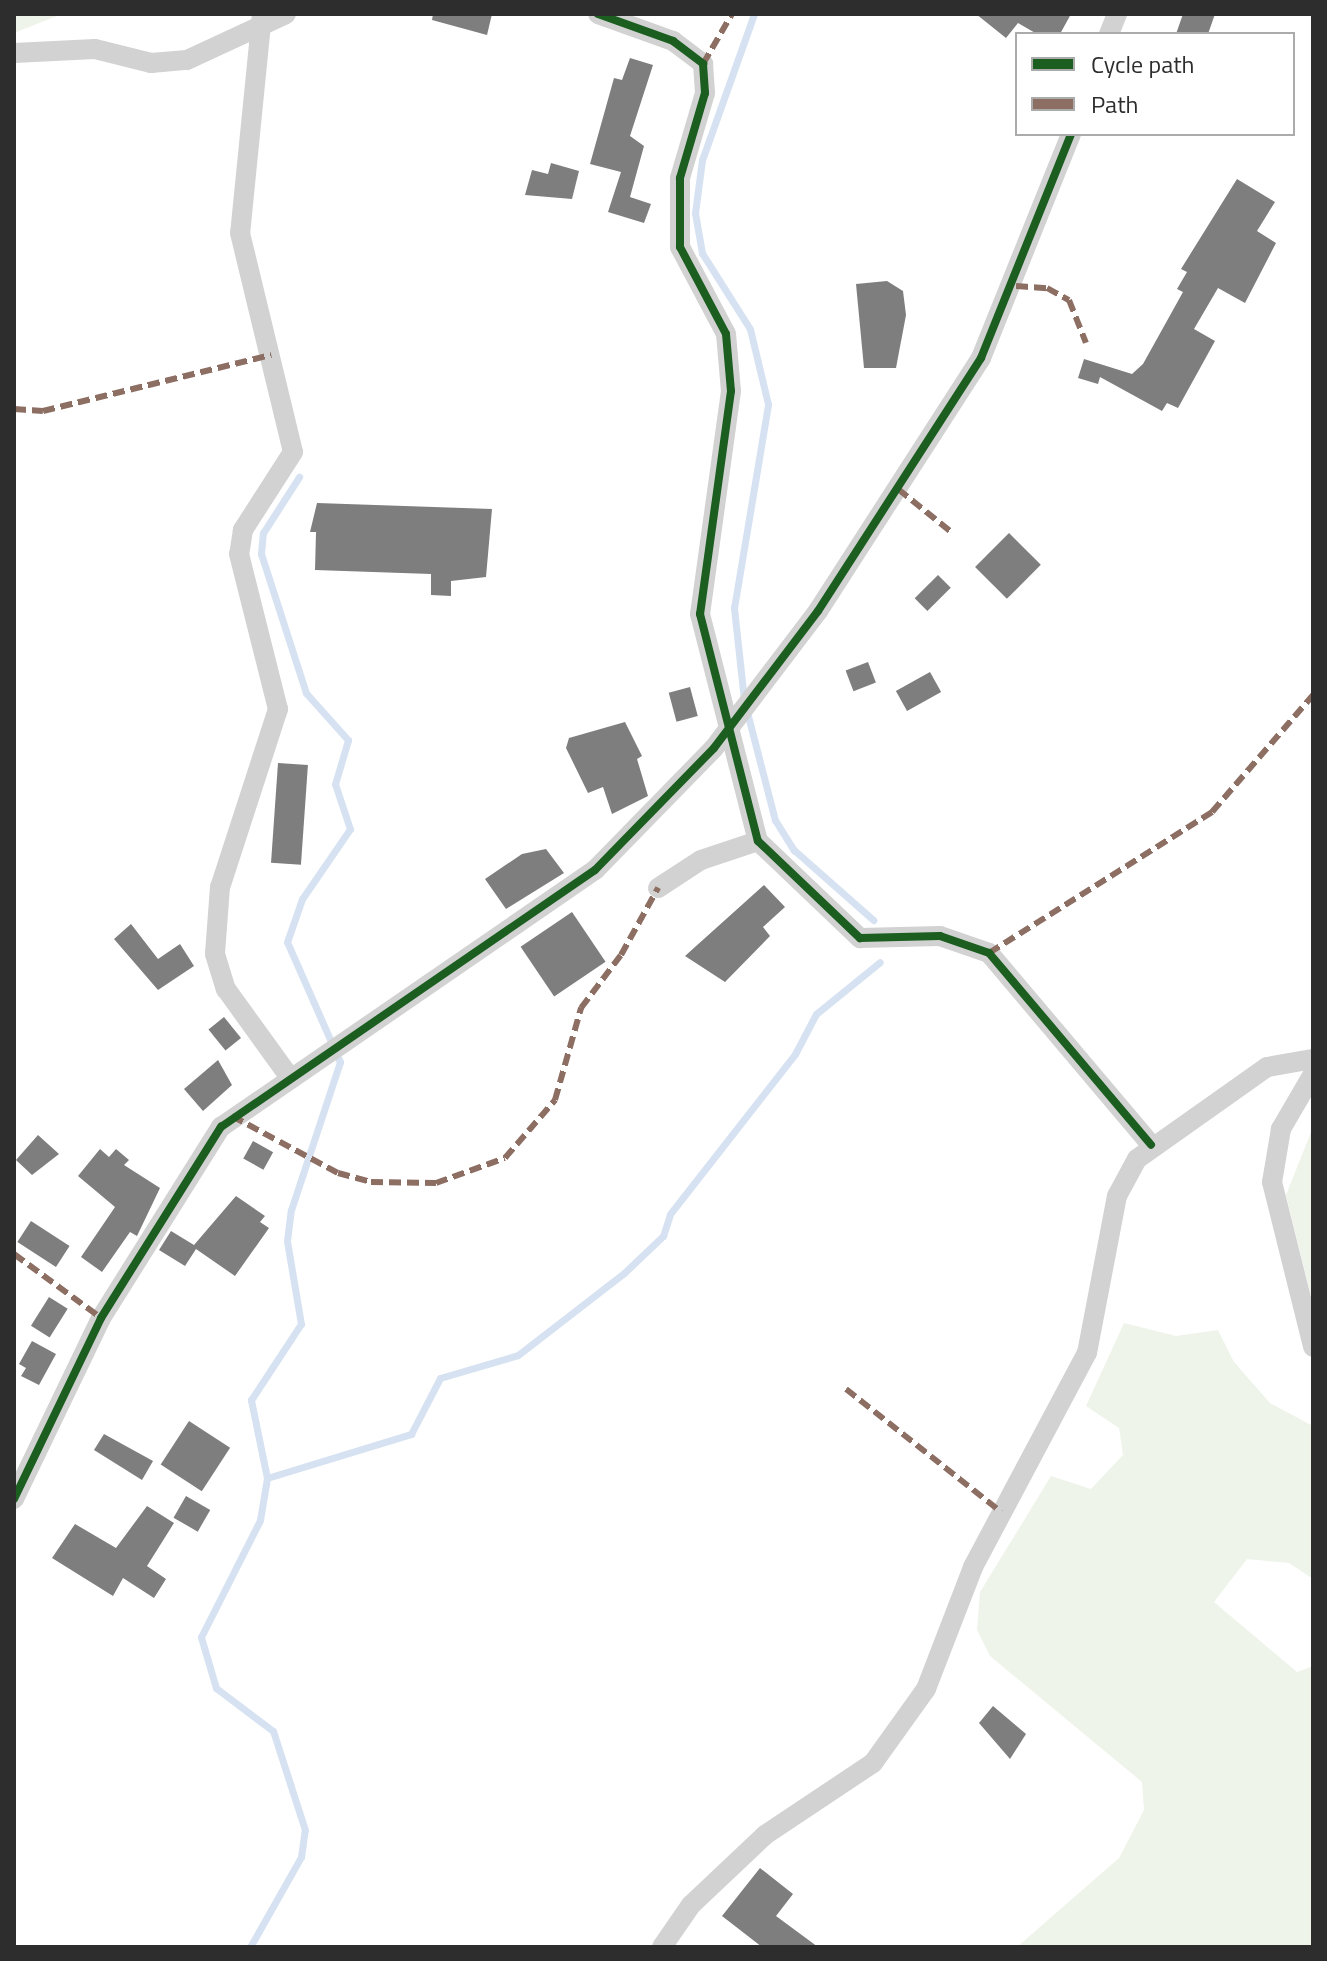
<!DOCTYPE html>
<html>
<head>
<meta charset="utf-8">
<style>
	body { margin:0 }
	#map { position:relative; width:1327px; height:1961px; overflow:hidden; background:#fff; font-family:"Titillium Web",sans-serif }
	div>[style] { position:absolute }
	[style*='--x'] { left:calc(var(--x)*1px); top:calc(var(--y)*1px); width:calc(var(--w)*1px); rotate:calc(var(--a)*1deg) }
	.green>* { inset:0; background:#eef4ea }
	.stream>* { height:7px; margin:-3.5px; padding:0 3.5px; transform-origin:3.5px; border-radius:3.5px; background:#d6e2f2 }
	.building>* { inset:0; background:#7e7e7e; transform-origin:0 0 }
	.street>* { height:20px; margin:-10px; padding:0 10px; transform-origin:10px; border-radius:10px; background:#d2d2d2 }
	.quiet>* { height:6px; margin-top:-3px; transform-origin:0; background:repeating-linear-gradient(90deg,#8d6e63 0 12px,transparent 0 18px) }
	.cycleway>* { height:8px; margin:-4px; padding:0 4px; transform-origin:4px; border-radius:4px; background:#1b5e20 }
	span { translate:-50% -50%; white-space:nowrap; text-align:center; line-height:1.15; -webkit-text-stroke:8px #fff; paint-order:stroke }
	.frame { position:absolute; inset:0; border:16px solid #2d2d2d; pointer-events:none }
	.legend { position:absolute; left:1015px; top:32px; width:280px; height:104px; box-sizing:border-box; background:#fff; border:2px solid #ababab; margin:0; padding:10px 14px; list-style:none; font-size:24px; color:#2d2d2d }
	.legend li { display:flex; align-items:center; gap:16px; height:40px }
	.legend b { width:40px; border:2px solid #ababab }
</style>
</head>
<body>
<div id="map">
	<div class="green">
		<i style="clip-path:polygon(14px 14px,62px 14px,14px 33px)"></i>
		<i style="clip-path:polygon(1313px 1127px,1313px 1304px,1286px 1195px)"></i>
		<i style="clip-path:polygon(1124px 1323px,1176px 1336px,1218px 1330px,1234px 1362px,1270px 1403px,1313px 1426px,1313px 1579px,1289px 1563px,1247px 1559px,1214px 1602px,1297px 1672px,1313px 1666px,1313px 1947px,1017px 1947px,1119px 1858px,1144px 1810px,1142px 1782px,990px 1656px,977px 1630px,980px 1592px,1051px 1476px,1091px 1489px,1123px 1455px,1119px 1428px,1086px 1406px)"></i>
	</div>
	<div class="stream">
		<i style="--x:744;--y:700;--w:93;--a:-96.2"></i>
		<i style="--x:734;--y:608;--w:207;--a:-80.5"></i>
		<i style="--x:768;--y:404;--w:77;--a:-103.5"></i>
		<i style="--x:750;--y:329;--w:90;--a:-122.3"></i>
		<i style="--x:702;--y:253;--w:41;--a:-99.9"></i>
		<i style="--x:695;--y:213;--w:53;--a:-82.5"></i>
		<i style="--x:702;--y:160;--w:155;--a:-70.4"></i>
		<i style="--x:747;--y:712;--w:112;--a:75.5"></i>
		<i style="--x:775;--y:820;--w:36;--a:58"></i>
		<i style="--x:794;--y:850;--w:106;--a:41.5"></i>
		<i style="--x:267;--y:1478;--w:151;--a:-17"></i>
		<i style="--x:411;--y:1434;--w:63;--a:-62.6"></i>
		<i style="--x:440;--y:1378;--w:81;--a:-16.4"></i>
		<i style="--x:518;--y:1355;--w:134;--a:-37.7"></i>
		<i style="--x:624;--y:1273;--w:54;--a:-43.5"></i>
		<i style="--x:663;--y:1236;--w:23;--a:-72"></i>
		<i style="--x:670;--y:1214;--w:203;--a:-52"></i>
		<i style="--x:795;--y:1054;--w:45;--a:-62.3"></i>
		<i style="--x:816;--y:1014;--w:82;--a:-39.1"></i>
		<i style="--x:250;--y:1947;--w:103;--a:-60.5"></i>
		<i style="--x:301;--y:1857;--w:27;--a:-82"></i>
		<i style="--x:305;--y:1830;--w:104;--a:-107.9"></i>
		<i style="--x:273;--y:1731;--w:71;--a:-143"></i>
		<i style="--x:216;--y:1688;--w:53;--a:-106.4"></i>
		<i style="--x:201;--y:1637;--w:131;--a:-63.2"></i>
		<i style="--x:260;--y:1520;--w:43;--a:-80.5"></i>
		<i style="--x:267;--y:1478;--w:80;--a:-101.6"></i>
		<i style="--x:251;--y:1400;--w:91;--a:-56.7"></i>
		<i style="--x:301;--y:1324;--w:84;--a:-99.6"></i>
		<i style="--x:287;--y:1241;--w:31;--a:-83"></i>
		<i style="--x:291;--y:1210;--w:156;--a:-71.7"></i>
		<i style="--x:340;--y:1062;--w:131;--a:-113.8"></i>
		<i style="--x:287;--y:942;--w:46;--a:-70.8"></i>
		<i style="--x:302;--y:899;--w:85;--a:-55.6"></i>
		<i style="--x:350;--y:829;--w:47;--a:-108.4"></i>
		<i style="--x:335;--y:784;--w:46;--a:-73.5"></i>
		<i style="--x:348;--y:740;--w:63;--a:-131.8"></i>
		<i style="--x:306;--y:693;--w:146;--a:-107.9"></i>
		<i style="--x:261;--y:554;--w:21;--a:-85"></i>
		<i style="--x:263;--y:533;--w:67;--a:-57.3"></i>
	</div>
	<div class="building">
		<i style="clip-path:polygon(433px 14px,492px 14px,487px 35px,432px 20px)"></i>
		<i style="clip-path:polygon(976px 14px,1071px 14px,1060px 34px,1037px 34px,1018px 23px,1006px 38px)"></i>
		<i style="clip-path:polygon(1183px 14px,1215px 14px,1208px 34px,1176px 34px)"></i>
		<i style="clip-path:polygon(630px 58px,653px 65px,630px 136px,644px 146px,630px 197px,651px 204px,644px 223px,608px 212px,621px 172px,590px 164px,614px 78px,622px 80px)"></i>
		<i style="clip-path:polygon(551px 163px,579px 171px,572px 199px,525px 195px,532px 170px,548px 174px)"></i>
		<i style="clip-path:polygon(1237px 179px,1275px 202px,1257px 231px,1276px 243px,1245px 303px,1218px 288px,1194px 329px,1215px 341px,1178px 408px,1167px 403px,1162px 411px,1100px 377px,1098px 384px,1078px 378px,1084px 359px,1132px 374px,1143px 364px,1183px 292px,1177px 289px,1187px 272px,1181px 269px)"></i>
		<i style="clip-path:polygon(887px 281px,903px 291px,906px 315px,896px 368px,864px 368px,856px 284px)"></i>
		<i style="clip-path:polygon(317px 503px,492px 509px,486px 577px,451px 581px,451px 596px,431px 595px,431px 574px,315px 570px,316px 532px,310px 532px)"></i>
		<i style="left:1009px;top:533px;width:45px;height:48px;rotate:45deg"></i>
		<i style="left:938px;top:575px;width:18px;height:33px;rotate:45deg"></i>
		<i style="left:868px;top:662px;width:22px;height:24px;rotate:69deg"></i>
		<i style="left:930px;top:672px;width:23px;height:39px;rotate:61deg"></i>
		<i style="left:690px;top:687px;width:30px;height:22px;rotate:75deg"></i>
		<i style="clip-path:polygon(625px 722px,642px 756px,637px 759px,648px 796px,612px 814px,603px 787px,588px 793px,566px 748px,569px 738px)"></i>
		<i style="left:278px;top:763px;width:30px;height:100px;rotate:4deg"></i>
		<i style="clip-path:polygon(546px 849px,564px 873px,506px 909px,485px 879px,522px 854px)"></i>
		<i style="clip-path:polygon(764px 885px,785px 907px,763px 927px,770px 936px,725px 982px,685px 956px)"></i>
		<i style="left:572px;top:912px;width:60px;height:62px;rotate:56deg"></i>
		<i style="clip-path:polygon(131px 924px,158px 959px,180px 944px,194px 966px,158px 990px,114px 939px)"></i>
		<i style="left:224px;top:1017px;width:27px;height:20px;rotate:51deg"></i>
		<i style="clip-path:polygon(218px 1060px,232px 1085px,203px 1111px,184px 1089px)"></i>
		<i style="clip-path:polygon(38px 1135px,59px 1154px,32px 1175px,16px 1160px)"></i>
		<i style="left:253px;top:1141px;width:23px;height:20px;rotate:29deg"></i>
		<i style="clip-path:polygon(100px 1149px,109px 1157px,116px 1149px,129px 1160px,124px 1165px,160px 1188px,137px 1236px,130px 1232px,102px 1272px,81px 1257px,115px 1207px,78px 1176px)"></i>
		<i style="clip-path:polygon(236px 1196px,265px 1216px,260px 1222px,269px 1228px,235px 1276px,196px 1249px,185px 1266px,159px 1250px,171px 1231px,194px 1245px)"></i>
		<i style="left:31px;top:1221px;width:46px;height:25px;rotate:33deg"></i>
		<i style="left:49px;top:1297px;width:22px;height:34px;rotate:32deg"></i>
		<i style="clip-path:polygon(32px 1341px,56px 1354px,39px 1385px,21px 1376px,26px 1368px,19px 1364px)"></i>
		<i style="left:189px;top:1421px;width:49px;height:52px;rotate:33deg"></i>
		<i style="clip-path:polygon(104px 1434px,153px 1461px,142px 1480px,94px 1450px)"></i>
		<i style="left:186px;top:1496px;width:28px;height:25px;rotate:30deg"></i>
		<i style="clip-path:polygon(147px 1506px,174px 1523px,147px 1566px,166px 1579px,154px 1598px,123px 1578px,113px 1596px,52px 1558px,75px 1524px,116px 1548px)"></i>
		<i style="clip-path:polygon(993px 1706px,1026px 1734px,1010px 1759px,979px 1723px)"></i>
		<i style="clip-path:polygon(760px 1868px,793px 1894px,776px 1916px,818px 1947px,762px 1947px,722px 1916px)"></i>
	</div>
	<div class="street">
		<i style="--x:262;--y:14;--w:220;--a:95.7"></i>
		<i style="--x:240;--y:233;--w:225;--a:76.4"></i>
		<i style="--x:293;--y:452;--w:93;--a:122.7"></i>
		<i style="--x:243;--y:530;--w:24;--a:99"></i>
		<i style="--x:239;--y:554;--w:160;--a:75.9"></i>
		<i style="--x:278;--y:709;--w:187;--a:108"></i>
		<i style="--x:220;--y:887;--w:67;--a:94.3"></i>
		<i style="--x:215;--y:954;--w:37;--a:73"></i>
		<i style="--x:226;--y:989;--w:106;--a:54.2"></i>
		<i style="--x:598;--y:14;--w:80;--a:19.8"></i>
		<i style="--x:673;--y:41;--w:38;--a:37"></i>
		<i style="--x:703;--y:64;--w:29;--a:86"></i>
		<i style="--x:705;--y:93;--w:89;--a:106.4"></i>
		<i style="--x:680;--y:178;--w:69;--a:90"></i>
		<i style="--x:680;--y:247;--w:98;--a:62.1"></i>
		<i style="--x:726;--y:334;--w:57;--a:85"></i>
		<i style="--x:731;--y:391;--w:225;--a:97.9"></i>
		<i style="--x:700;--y:614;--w:234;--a:75.7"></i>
		<i style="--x:758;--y:841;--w:141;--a:43.6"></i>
		<i style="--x:860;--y:938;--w:80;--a:-1.4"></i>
		<i style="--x:940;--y:936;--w:52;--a:19.1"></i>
		<i style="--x:989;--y:953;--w:251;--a:49.8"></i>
		<i style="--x:1109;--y:34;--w:22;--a:-68"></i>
		<i style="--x:14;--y:53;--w:81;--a:-2.8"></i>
		<i style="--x:95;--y:49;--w:58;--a:14"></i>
		<i style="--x:151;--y:63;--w:36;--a:-5"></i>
		<i style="--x:187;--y:60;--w:109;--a:-24.9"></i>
		<i style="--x:658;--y:888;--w:51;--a:-33.1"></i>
		<i style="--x:701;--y:860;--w:60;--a:-18.4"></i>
		<i style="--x:1313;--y:1074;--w:64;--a:120.2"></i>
		<i style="--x:1281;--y:1129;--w:54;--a:99.6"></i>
		<i style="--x:1272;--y:1182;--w:170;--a:76"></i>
		<i style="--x:14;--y:1499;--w:201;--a:-64.3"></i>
		<i style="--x:101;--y:1318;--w:226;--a:-57.9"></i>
		<i style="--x:221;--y:1127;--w:454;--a:-34.5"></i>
		<i style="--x:595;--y:870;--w:170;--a:-45.7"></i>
		<i style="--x:714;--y:748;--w:172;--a:-52.8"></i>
		<i style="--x:818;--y:611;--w:301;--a:-57.2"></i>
		<i style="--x:981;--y:358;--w:241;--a:-68.1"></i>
		<i style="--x:662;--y:1947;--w:51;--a:-55.4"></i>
		<i style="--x:691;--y:1905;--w:102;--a:-43.4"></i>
		<i style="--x:765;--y:1835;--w:130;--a:-33.7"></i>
		<i style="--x:873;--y:1763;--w:91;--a:-54.4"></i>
		<i style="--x:926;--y:1689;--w:131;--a:-68.9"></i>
		<i style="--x:973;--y:1567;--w:242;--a:-62"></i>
		<i style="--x:1087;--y:1353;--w:160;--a:-79.2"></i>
		<i style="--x:1117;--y:1196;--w:42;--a:-61.6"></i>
		<i style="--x:1137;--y:1159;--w:159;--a:-35.3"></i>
		<i style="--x:1267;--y:1067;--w:47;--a:-9.9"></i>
	</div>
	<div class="quiet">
		<i style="--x:703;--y:64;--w:58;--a:-59.9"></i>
		<i style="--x:1016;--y:286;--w:31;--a:4"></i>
		<i style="--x:1047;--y:288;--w:25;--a:29"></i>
		<i style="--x:1069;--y:300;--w:46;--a:68.4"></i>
		<i style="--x:14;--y:409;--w:29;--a:4"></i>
		<i style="--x:43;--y:411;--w:235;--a:-13.8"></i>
		<i style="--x:898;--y:489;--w:67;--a:38.9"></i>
		<i style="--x:989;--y:953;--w:264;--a:-32.3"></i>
		<i style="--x:1212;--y:812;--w:155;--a:-49.2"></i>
		<i style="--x:232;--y:1116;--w:120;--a:28.3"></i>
		<i style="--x:338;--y:1173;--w:34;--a:15"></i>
		<i style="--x:371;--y:1182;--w:65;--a:0.9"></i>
		<i style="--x:436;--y:1183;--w:73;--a:-19.9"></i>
		<i style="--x:505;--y:1158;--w:77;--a:-49.2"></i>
		<i style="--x:555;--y:1100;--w:96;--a:-74.2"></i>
		<i style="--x:581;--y:1008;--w:66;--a:-53"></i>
		<i style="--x:621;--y:955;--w:77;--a:-61.1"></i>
		<i style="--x:14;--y:1254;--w:108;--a:36.3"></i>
		<i style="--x:846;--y:1389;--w:198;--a:38.4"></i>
	</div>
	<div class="cycleway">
		<i style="--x:598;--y:14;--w:80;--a:19.8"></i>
		<i style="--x:673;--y:41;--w:38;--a:37"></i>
		<i style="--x:703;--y:64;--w:29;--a:86"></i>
		<i style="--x:705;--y:93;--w:89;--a:106.4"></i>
		<i style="--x:680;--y:178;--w:69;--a:90"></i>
		<i style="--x:680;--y:247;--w:98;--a:62.1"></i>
		<i style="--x:726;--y:334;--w:57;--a:85"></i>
		<i style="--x:731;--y:391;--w:225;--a:97.9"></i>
		<i style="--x:700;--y:614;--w:234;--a:75.7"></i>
		<i style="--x:758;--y:841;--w:141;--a:43.6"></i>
		<i style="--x:860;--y:938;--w:80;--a:-1.4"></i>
		<i style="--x:940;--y:936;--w:52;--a:19.1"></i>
		<i style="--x:989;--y:953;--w:251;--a:49.8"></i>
		<i style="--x:14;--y:1499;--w:201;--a:-64.3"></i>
		<i style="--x:101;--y:1318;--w:226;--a:-57.9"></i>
		<i style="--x:221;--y:1127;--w:454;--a:-34.5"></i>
		<i style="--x:595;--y:870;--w:170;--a:-45.7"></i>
		<i style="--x:714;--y:748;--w:172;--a:-52.8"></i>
		<i style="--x:818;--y:611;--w:301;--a:-57.2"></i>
		<i style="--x:981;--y:358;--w:241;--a:-68.1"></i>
	</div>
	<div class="frame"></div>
	<ul class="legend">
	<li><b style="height:10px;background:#1b5e20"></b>Cycle path</li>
	<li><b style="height:10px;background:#8d6e63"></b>Path</li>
	</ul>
</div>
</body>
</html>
